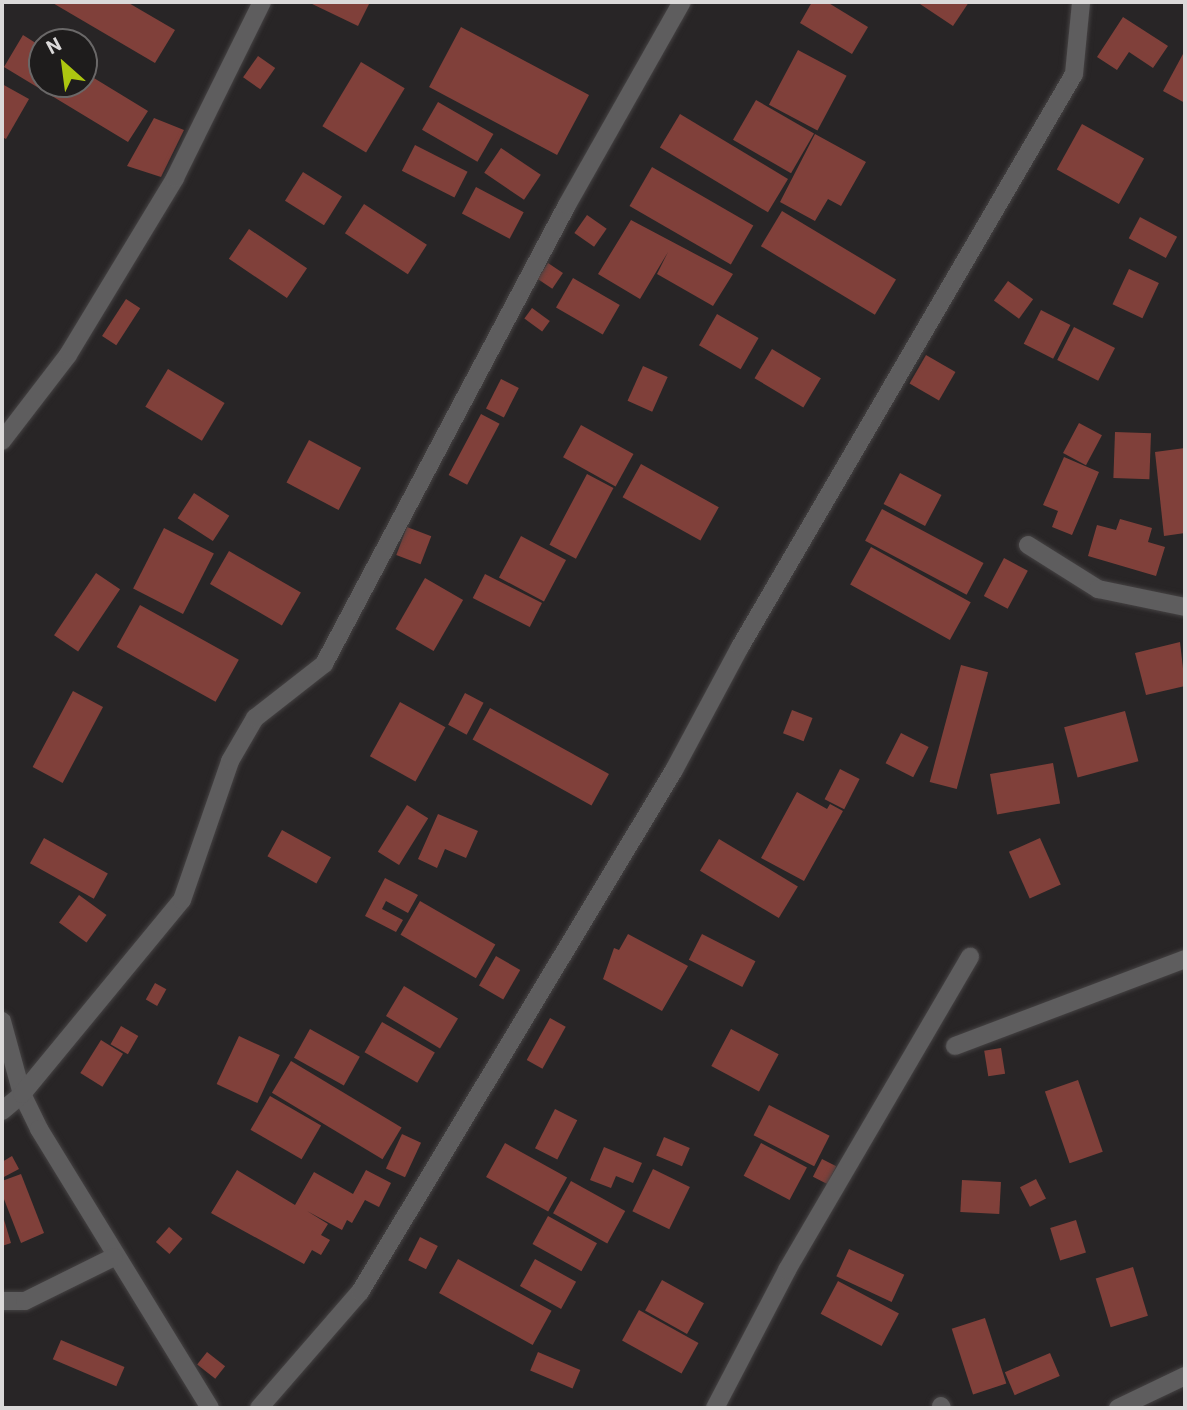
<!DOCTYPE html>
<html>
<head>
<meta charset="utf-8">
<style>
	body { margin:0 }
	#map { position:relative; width:1187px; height:1410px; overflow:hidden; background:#282526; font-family:Roboto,sans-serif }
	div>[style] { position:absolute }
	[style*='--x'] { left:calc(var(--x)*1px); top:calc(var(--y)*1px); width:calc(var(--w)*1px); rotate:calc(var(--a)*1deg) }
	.building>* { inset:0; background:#80403a; transform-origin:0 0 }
	.roads { filter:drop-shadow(0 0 2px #454243) drop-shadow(0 0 2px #454243) }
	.street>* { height:18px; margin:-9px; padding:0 9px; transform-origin:9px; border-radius:9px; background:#5e5d5e }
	span { translate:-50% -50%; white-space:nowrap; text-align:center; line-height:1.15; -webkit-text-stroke:5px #1e1c1c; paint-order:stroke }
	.frame { position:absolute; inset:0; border:4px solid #dbd9d9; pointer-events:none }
	.north { position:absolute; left:28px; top:28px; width:70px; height:70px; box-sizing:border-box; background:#1e1c1c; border:2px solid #6a6868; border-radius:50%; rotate:332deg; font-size:19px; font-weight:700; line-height:28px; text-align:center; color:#dbd9d9 }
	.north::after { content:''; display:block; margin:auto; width:24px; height:32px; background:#adc610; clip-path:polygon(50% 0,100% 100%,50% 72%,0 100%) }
</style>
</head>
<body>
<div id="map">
	<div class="building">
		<i style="clip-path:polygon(51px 2px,127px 2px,175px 30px,155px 63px)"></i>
		<i style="clip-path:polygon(308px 2px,370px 2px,358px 26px)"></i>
		<i style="clip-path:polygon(812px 2px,827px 2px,868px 27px,852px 54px,800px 23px)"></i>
		<i style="clip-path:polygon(917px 2px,969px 2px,953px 26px)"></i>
		<i style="clip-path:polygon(1123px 17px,1168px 46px,1153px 68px,1129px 52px,1117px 70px,1097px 57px)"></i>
		<i style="left:461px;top:27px;width:145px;height:68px;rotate:28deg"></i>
		<i style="clip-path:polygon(23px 35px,42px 47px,42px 84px,84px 84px,84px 72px,148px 111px,128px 142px,4px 67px)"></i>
		<i style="left:798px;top:50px;width:55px;height:62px;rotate:28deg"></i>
		<i style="clip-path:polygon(1183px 54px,1185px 55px,1185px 103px,1163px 91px)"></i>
		<i style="left:258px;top:56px;width:21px;height:26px;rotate:35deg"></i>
		<i style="left:361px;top:62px;width:51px;height:75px;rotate:31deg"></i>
		<i style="clip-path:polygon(2px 84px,29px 99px,6px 139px,2px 137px)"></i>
		<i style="left:756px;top:100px;width:67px;height:46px;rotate:30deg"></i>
		<i style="left:438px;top:102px;width:64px;height:32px;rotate:30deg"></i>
		<i style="left:680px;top:114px;width:126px;height:39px;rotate:31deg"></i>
		<i style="clip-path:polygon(154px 118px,184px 130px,161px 177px,127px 166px)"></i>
		<i style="left:1082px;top:124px;width:71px;height:52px;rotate:29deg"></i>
		<i style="clip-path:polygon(815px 134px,866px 162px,841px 206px,828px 199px,815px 221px,780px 202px)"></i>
		<i style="left:415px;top:145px;width:59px;height:29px;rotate:27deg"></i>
		<i style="left:501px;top:148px;width:48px;height:30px;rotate:34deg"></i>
		<i style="left:652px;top:167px;width:117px;height:45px;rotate:30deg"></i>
		<i style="left:303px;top:172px;width:46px;height:34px;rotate:32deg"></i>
		<i style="left:476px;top:187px;width:54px;height:30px;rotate:28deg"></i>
		<i style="left:364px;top:204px;width:75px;height:35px;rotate:33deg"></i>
		<i style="left:782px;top:211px;width:133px;height:41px;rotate:31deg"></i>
		<i style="left:587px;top:215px;width:24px;height:22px;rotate:35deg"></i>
		<i style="left:1140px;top:217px;width:42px;height:24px;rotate:28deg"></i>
		<i style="clip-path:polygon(631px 220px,733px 274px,713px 306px,657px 274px,668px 252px,640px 299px,598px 274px)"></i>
		<i style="left:249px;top:229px;width:70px;height:36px;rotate:34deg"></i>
		<i style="left:548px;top:263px;width:18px;height:19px;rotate:34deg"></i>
		<i style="left:1129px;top:269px;width:33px;height:39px;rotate:25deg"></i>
		<i style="left:573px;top:278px;width:54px;height:34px;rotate:30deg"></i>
		<i style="left:1008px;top:281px;width:31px;height:24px;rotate:36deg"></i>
		<i style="left:126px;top:299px;width:17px;height:44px;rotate:33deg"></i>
		<i style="left:532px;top:308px;width:22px;height:13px;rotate:36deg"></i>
		<i style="left:1041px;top:310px;width:33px;height:38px;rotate:27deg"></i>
		<i style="left:717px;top:314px;width:48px;height:36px;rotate:30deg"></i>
		<i style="left:1074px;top:327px;width:46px;height:37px;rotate:27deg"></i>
		<i style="left:772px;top:349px;width:57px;height:34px;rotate:31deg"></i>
		<i style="left:926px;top:355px;width:34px;height:33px;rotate:30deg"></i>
		<i style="left:643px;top:366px;width:27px;height:38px;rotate:24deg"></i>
		<i style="left:168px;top:369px;width:66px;height:44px;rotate:31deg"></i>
		<i style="left:501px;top:379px;width:20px;height:33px;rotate:27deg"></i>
		<i style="left:481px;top:414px;width:21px;height:69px;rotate:28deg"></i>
		<i style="left:1079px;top:423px;width:26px;height:34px;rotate:28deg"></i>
		<i style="left:581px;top:425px;width:60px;height:37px;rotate:29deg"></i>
		<i style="left:1115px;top:432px;width:36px;height:46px;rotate:2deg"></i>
		<i style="left:309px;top:440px;width:59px;height:48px;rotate:28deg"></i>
		<i style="clip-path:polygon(1185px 448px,1185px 533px,1164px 536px,1155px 452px)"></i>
		<i style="clip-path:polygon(1064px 457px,1099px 472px,1072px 535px,1052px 527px,1058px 511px,1043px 505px)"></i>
		<i style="left:641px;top:464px;width:89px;height:38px;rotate:29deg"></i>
		<i style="left:900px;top:473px;width:47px;height:35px;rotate:28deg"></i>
		<i style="left:587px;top:474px;width:30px;height:80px;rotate:28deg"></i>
		<i style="left:194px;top:493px;width:42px;height:30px;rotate:33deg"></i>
		<i style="left:882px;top:509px;width:115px;height:36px;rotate:28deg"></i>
		<i style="clip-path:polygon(1120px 519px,1152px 528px,1148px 542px,1165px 547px,1156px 576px,1088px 556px,1097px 525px,1116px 530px)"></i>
		<i style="left:407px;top:527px;width:26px;height:30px;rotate:21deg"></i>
		<i style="left:164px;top:528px;width:56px;height:68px;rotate:27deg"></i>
		<i style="left:521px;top:536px;width:51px;height:47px;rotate:28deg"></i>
		<i style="left:871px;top:547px;width:114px;height:43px;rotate:29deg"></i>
		<i style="left:229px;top:551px;width:83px;height:38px;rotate:30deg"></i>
		<i style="left:1004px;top:558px;width:27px;height:43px;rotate:28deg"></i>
		<i style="left:96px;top:573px;width:29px;height:75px;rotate:34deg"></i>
		<i style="left:485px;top:574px;width:64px;height:27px;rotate:27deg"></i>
		<i style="left:425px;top:578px;width:44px;height:59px;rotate:30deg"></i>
		<i style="left:140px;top:605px;width:113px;height:48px;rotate:29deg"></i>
		<i style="clip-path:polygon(1180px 642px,1185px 686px,1146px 695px,1135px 653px)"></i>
		<i style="left:961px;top:665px;width:28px;height:121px;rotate:15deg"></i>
		<i style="left:73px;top:691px;width:34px;height:86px;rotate:28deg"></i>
		<i style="left:465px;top:693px;width:21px;height:36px;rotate:28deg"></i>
		<i style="left:400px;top:702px;width:52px;height:62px;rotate:29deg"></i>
		<i style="left:490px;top:708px;width:136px;height:36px;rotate:29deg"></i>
		<i style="left:792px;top:710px;width:22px;height:25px;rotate:21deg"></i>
		<i style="left:1125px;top:711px;width:52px;height:63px;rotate:75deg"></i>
		<i style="left:901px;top:733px;width:31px;height:34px;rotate:27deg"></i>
		<i style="left:1053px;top:763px;width:41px;height:64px;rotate:80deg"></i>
		<i style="left:840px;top:769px;width:22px;height:34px;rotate:27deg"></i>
		<i style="clip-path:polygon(797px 792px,827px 809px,830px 804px,843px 811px,804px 881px,761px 858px)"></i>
		<i style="left:407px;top:805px;width:25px;height:55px;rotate:32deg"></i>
		<i style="clip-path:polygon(438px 814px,478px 831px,466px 858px,445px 849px,437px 868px,418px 859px)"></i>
		<i style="left:282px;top:830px;width:56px;height:30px;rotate:29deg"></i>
		<i style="left:44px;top:838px;width:73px;height:29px;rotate:29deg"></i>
		<i style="left:1040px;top:838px;width:51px;height:34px;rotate:66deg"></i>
		<i style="left:719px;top:839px;width:92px;height:37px;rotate:31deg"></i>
		<i style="clip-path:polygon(385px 878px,418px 895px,408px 913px,386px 901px,382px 909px,403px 920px,396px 932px,365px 916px)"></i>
		<i style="left:79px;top:895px;width:34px;height:34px;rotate:36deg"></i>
		<i style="left:420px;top:901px;width:87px;height:39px;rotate:30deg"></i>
		<i style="clip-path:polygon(628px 934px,688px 966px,662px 1011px,603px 979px,614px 948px,619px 950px)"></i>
		<i style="left:702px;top:934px;width:60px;height:29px;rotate:27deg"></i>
		<i style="left:496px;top:956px;width:28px;height:34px;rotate:30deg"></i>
		<i style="left:155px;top:983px;width:13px;height:19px;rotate:29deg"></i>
		<i style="left:404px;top:986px;width:63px;height:35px;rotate:31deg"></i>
		<i style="left:550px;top:1018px;width:18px;height:48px;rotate:29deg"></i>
		<i style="left:382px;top:1022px;width:61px;height:35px;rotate:30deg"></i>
		<i style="left:121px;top:1026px;width:20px;height:21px;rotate:30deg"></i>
		<i style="left:310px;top:1029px;width:57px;height:33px;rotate:29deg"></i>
		<i style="left:731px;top:1029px;width:54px;height:42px;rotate:28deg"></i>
		<i style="left:239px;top:1036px;width:45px;height:53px;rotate:25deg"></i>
		<i style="left:101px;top:1040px;width:26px;height:39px;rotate:32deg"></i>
		<i style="left:1001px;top:1048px;width:26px;height:17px;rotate:81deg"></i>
		<i style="left:291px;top:1061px;width:129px;height:37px;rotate:31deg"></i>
		<i style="left:1078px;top:1080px;width:76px;height:35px;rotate:71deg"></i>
		<i style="left:270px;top:1096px;width:59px;height:39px;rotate:30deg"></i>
		<i style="left:769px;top:1105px;width:68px;height:34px;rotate:27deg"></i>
		<i style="left:555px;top:1109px;width:25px;height:44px;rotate:27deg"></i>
		<i style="left:402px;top:1134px;width:21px;height:38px;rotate:25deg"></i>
		<i style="left:664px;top:1137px;width:28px;height:20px;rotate:23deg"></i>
		<i style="left:505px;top:1143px;width:71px;height:39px;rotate:29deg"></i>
		<i style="left:761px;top:1143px;width:52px;height:37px;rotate:28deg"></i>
		<i style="clip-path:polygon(604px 1147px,642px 1163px,633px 1183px,616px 1176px,611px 1188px,590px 1180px)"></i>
		<i style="clip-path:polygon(12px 1156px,19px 1169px,2px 1178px,2px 1162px)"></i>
		<i style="left:822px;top:1159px;width:16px;height:20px;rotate:27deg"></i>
		<i style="left:653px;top:1169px;width:41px;height:47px;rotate:26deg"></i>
		<i style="clip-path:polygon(237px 1170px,295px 1205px,314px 1172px,353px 1194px,366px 1170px,391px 1183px,379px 1207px,365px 1200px,352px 1223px,347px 1220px,342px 1230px,307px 1211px,328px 1224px,321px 1235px,330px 1240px,321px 1255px,312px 1250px,304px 1264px,211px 1213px)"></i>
		<i style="clip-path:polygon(21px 1174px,44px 1233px,21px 1243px,2px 1194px,2px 1181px)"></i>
		<i style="left:1036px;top:1179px;width:22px;height:18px;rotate:63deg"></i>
		<i style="left:962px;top:1180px;width:39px;height:32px;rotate:3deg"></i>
		<i style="left:571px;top:1181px;width:62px;height:37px;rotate:29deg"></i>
		<i style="clip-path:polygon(2px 1213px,11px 1243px,2px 1246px)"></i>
		<i style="left:548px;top:1216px;width:56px;height:32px;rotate:29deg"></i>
		<i style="left:1076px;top:1220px;width:34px;height:27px;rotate:73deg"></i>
		<i style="left:169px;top:1227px;width:18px;height:20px;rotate:41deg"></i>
		<i style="left:420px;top:1237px;width:20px;height:26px;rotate:27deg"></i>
		<i style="left:849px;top:1249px;width:61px;height:30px;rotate:25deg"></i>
		<i style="left:458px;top:1259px;width:107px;height:39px;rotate:29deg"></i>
		<i style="left:535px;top:1259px;width:47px;height:31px;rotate:29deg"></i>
		<i style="left:1133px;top:1267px;width:51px;height:39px;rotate:73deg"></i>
		<i style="left:662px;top:1280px;width:48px;height:35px;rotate:29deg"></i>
		<i style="left:838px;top:1281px;width:69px;height:37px;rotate:28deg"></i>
		<i style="left:639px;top:1310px;width:68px;height:35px;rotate:29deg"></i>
		<i style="left:985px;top:1318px;width:69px;height:35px;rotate:72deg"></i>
		<i style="left:61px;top:1340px;width:69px;height:21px;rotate:23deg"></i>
		<i style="left:207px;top:1352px;width:23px;height:16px;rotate:38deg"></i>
		<i style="left:538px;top:1352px;width:46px;height:20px;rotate:23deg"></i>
		<i style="left:1050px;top:1353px;width:25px;height:49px;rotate:67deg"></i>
	</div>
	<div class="roads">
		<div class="street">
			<i style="--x:2;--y:441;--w:108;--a:-52.5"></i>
			<i style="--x:68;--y:355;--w:207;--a:-58.8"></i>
			<i style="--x:175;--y:178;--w:196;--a:-63.7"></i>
			<i style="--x:1028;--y:545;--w:83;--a:32.2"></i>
			<i style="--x:1098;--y:589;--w:89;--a:11.7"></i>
			<i style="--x:2;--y:1021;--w:76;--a:74.7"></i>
			<i style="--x:22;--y:1094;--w:39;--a:64"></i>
			<i style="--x:39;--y:1129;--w:327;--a:58.5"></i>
			<i style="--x:955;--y:1046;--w:246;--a:-20.7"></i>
			<i style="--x:2;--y:1111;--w:26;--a:-40"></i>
			<i style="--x:22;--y:1094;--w:251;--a:-50.5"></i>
			<i style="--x:182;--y:900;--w:147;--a:-70.9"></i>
			<i style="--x:230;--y:761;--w:50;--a:-59.8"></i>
			<i style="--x:255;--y:718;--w:88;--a:-38"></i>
			<i style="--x:324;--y:664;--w:519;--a:-62.1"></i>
			<i style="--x:567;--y:205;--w:233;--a:-60.5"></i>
			<i style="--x:2;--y:1301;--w:23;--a:0"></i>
			<i style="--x:25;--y:1301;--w:99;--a:-26.3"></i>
			<i style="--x:941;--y:1406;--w:2;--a:63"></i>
			<i style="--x:259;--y:1408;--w:154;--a:-49"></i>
			<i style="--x:360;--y:1292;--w:609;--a:-58.97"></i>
			<i style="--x:674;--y:770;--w:140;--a:-61.8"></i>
			<i style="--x:740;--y:647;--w:663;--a:-59.76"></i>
			<i style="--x:1074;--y:74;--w:72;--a:-84.4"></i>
			<i style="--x:715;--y:1408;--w:156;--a:-62.4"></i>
			<i style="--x:787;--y:1270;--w:363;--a:-59.7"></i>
			<i style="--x:1118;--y:1408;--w:74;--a:-25.5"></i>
		</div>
	</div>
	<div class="frame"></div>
	<div class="north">N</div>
</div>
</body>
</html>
